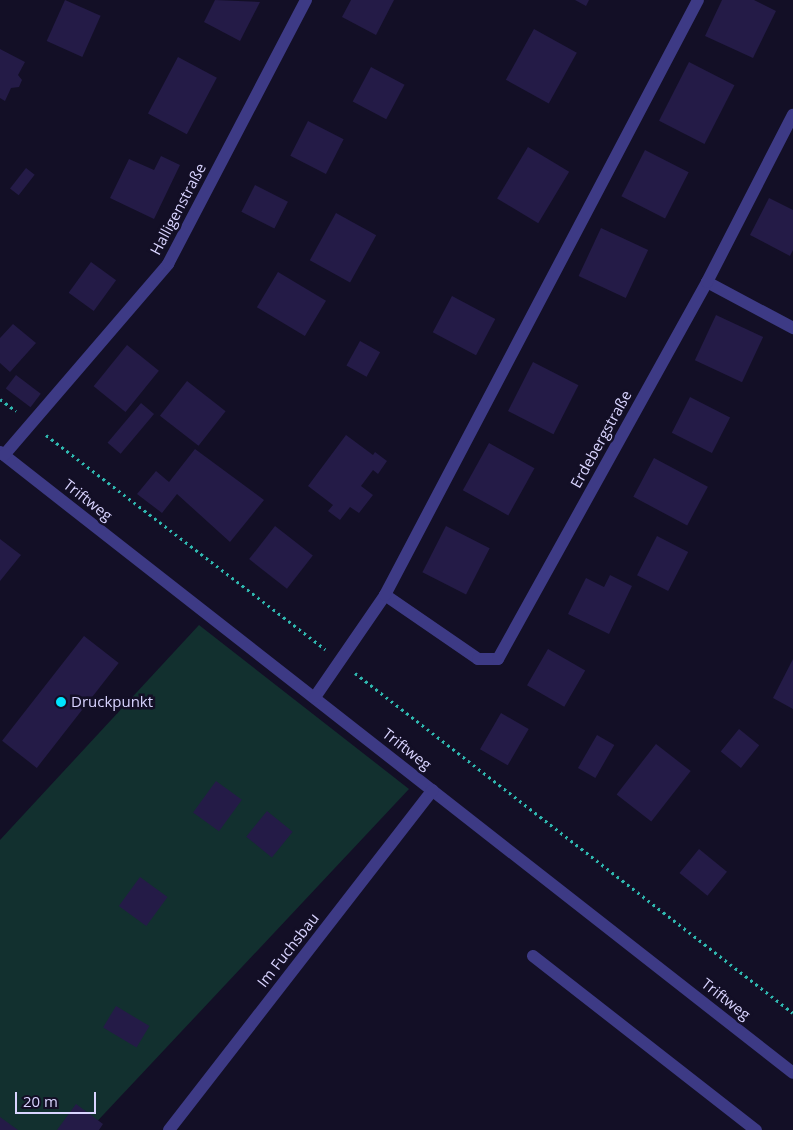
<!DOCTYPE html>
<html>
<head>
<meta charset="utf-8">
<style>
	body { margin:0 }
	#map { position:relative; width:793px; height:1130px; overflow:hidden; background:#130f26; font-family:"Open Sans",sans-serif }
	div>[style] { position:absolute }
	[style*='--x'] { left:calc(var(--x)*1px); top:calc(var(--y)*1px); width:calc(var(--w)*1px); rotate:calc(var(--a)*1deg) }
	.green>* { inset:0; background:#12302f }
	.building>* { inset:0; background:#241b47; transform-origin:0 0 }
	.path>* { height:3px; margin-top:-1.5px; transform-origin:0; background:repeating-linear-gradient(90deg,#2fb8b0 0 2.5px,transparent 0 6.5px) }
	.service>* { height:12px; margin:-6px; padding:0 6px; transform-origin:6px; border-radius:6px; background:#3d3a85 }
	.minor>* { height:12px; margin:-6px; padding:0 6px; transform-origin:6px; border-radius:6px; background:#3d3a85 }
	.dots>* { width:14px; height:14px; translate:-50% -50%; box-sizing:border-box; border:2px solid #130f26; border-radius:50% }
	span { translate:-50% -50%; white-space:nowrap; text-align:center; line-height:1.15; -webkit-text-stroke:5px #130f26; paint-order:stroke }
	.street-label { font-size:15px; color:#d9d4ff }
	.poi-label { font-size:15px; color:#d9d4ff }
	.left { translate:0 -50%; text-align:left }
	.scale { position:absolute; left:15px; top:1092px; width:81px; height:22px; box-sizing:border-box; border:2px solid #d9d4ff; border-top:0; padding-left:6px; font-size:15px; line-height:18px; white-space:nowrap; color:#d9d4ff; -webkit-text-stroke:4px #130f26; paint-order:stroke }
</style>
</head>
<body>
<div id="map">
	<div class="green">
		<i style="clip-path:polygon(199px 625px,409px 789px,89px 1130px,0 1130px,0 840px)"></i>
	</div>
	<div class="building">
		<i style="left:65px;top:0;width:39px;height:45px;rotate:24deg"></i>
		<i style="clip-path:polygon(215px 0,260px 2px,240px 41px,204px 22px)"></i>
		<i style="clip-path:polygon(351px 0,394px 0,376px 35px,342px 17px)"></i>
		<i style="clip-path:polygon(575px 0,589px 0,586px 6px)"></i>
		<i style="clip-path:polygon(722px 0,754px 0,776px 11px,753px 58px,705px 36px)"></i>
		<i style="left:534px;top:29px;width:49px;height:58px;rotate:29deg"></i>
		<i style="clip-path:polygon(0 49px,25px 62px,18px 75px,22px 80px,19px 87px,11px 88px,5px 101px,0 98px)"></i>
		<i style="left:178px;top:57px;width:44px;height:64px;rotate:28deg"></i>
		<i style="left:689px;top:62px;width:51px;height:66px;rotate:27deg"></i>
		<i style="left:371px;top:67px;width:38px;height:39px;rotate:28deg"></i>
		<i style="left:308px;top:121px;width:40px;height:39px;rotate:27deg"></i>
		<i style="left:528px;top:147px;width:48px;height:60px;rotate:31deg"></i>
		<i style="left:645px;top:150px;width:49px;height:52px;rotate:27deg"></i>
		<i style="clip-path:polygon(161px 156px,180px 165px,154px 219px,110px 198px,129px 159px,154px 170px)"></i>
		<i style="left:26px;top:168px;width:11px;height:26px;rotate:38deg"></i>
		<i style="left:255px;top:185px;width:37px;height:30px;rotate:27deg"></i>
		<i style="clip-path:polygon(769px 198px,793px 210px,793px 250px,790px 256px,750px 235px)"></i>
		<i style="left:336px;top:213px;width:46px;height:54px;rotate:29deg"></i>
		<i style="left:601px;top:228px;width:52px;height:53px;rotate:25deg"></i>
		<i style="left:91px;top:262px;width:31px;height:38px;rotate:36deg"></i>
		<i style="left:278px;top:272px;width:56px;height:41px;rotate:31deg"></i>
		<i style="left:452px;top:296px;width:49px;height:41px;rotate:28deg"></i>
		<i style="left:716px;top:315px;width:52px;height:50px;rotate:25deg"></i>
		<i style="clip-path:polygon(13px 324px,36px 343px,10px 372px,0 363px,0 338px)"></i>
		<i style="left:360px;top:341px;width:23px;height:28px;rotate:29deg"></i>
		<i style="left:127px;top:345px;width:41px;height:53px;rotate:39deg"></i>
		<i style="left:533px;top:362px;width:51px;height:55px;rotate:27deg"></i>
		<i style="left:16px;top:375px;width:31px;height:17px;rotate:37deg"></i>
		<i style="left:187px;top:381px;width:49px;height:44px;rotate:38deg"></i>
		<i style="left:690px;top:397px;width:45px;height:40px;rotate:27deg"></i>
		<i style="left:141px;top:403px;width:17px;height:52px;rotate:40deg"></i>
		<i style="clip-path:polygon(346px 435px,373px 455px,375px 452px,387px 461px,378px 474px,373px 470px,361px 486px,373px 495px,359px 513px,350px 507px,340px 520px,328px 511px,333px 505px,308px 486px)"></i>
		<i style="left:489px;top:443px;width:52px;height:54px;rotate:29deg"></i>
		<i style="clip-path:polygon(195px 449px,264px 500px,230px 542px,177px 494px,162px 513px,137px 494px,156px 471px,169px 482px)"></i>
		<i style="left:654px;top:458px;width:61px;height:44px;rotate:28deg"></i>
		<i style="left:275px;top:526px;width:48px;height:42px;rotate:38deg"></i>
		<i style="left:446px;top:526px;width:49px;height:52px;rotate:27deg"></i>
		<i style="left:657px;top:536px;width:35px;height:44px;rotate:27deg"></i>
		<i style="clip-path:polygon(0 539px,21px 555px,0 581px)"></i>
		<i style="clip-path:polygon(610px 575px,632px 586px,609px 634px,568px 614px,586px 578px,604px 587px)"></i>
		<i style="left:84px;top:636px;width:44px;height:133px;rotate:38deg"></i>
		<i style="left:548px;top:649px;width:43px;height:42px;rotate:30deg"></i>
		<i style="clip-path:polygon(793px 659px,793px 709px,773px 698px)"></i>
		<i style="left:501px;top:713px;width:32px;height:42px;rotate:30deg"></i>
		<i style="left:739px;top:729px;width:26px;height:29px;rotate:39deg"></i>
		<i style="left:597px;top:735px;width:20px;height:38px;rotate:30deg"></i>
		<i style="left:656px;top:744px;width:44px;height:64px;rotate:38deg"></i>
		<i style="left:216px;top:781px;width:32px;height:39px;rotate:36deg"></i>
		<i style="left:267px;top:811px;width:33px;height:33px;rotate:39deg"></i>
		<i style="left:699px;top:849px;width:36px;height:31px;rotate:39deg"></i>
		<i style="left:140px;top:877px;width:34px;height:36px;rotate:36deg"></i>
		<i style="left:116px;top:1006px;width:39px;height:25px;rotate:31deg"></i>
		<i style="clip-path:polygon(76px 1104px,103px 1124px,99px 1130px,57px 1130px)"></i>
		<i style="clip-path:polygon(0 1117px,18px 1130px,0 1130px)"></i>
	</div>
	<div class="path">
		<i style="--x:0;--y:399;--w:20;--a:37"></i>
		<i style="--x:46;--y:435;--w:352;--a:37.5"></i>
		<i style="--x:355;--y:673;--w:554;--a:37.82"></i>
	</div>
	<div class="service">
		<i style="--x:533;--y:956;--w:283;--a:38"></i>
	</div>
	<div class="minor">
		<i style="--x:707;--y:282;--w:98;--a:28.1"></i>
		<i style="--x:0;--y:452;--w:1007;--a:38.06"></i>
		<i style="--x:4;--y:455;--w:252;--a:-49.3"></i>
		<i style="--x:168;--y:264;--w:298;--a:-62.4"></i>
		<i style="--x:385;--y:595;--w:113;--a:34.5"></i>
		<i style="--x:478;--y:659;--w:20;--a:0"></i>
		<i style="--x:498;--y:659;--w:431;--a:-61"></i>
		<i style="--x:707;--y:282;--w:188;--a:-62.8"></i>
		<i style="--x:315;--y:697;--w:124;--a:-55.5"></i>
		<i style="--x:385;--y:595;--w:672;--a:-62.25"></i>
		<i style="--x:169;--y:1130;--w:430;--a:-52.2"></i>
	</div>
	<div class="dots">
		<i style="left:61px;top:702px;background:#00e5ff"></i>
	</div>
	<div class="street-label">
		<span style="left:178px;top:209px;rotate:-62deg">Halligenstraße</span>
		<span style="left:601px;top:439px;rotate:-61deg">Erdebergstraße</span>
		<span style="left:88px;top:500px;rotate:38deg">Triftweg</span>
		<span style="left:407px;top:749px;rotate:38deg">Triftweg</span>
		<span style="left:288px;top:950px;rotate:-52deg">Im Fuchsbau</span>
		<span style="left:726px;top:999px;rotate:38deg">Triftweg</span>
	</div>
	<div class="poi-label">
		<span class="left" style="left:71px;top:702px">Druckpunkt</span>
	</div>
	<div class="scale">20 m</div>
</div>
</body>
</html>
